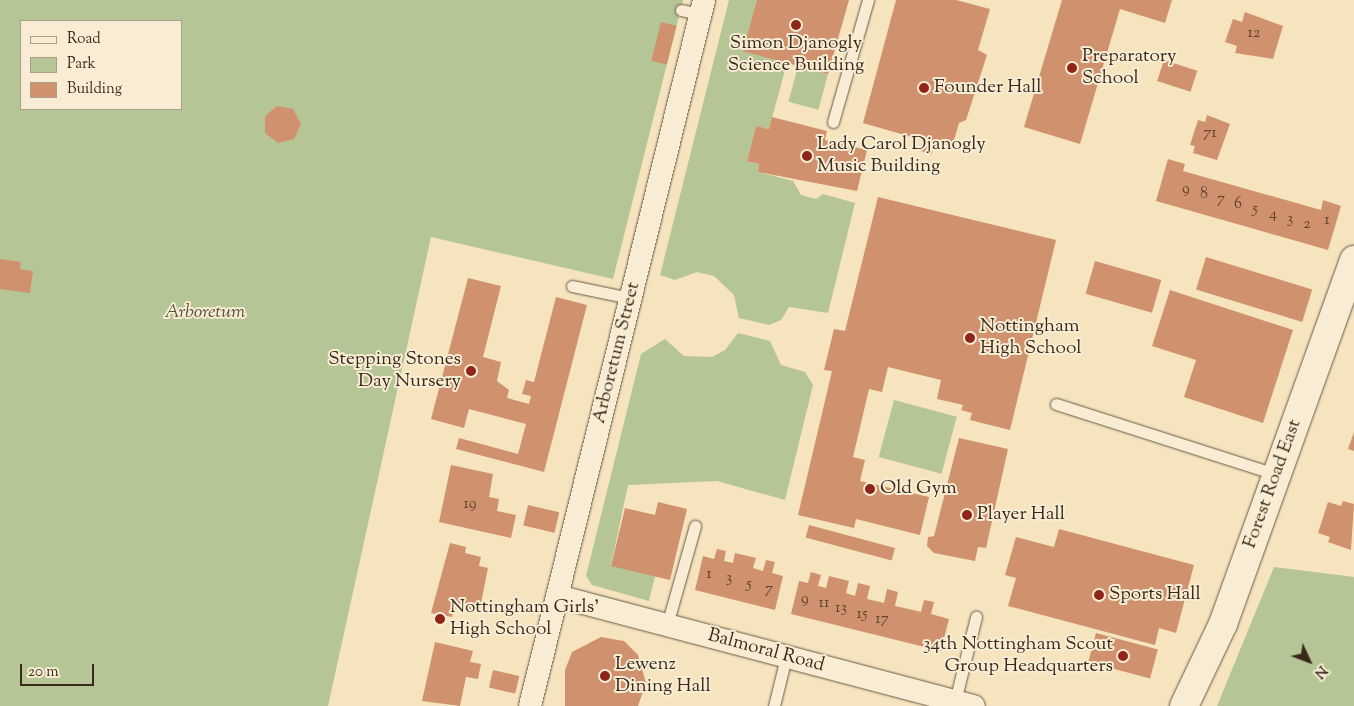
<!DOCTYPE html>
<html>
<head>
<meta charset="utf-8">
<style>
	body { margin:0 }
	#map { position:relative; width:1354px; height:706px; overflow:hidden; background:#f5e4bd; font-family:"Sorts Mill Goudy",serif }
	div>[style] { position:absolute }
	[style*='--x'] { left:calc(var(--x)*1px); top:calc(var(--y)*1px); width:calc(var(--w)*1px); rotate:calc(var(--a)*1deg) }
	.green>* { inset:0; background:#b6c595; transform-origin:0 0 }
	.building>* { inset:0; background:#d0926e; transform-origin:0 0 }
	.roads { filter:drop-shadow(0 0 1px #685844) drop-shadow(0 0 1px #685844) }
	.service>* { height:11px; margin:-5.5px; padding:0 5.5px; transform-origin:5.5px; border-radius:5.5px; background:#f8edd4 }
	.minor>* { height:22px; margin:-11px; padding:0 11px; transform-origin:11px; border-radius:11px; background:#f8edd4 }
	.tertiary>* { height:28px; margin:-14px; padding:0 14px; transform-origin:14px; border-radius:14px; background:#f8edd4 }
	.dots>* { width:14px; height:14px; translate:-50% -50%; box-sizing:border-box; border:2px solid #f8edd4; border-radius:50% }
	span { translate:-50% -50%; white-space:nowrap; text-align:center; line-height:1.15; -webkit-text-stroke:4px #f8edd4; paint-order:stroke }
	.number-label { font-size:16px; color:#5f4330 }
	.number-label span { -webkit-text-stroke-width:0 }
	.poi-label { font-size:19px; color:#39291b }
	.left { translate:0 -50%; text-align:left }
	.right { translate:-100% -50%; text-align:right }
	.park-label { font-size:19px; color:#58503a; font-style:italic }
	.street-label { font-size:19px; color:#39291b }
	.legend { position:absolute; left:20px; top:20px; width:162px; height:90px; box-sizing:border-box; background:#f8edd4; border:1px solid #ac9f8a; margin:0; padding:6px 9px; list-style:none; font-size:15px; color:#39291b }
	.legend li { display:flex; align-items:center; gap:10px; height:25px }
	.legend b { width:25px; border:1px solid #ac9f8a }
	.north { position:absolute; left:1284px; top:636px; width:50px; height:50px; -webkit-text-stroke:4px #f8edd4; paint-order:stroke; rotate:133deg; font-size:14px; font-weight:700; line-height:20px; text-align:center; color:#39291b }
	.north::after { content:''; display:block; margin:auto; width:18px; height:22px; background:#39291b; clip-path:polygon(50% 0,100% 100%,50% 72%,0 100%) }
	.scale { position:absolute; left:20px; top:664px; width:74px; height:22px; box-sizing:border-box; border:2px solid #39291b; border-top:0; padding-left:6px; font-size:15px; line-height:18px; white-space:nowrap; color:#39291b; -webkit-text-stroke:4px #f8edd4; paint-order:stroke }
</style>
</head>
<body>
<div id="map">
	<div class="green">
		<i style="clip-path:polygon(evenodd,0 0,683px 0,613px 279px,431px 237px,328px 706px,0 706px,0 0,21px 21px,181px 21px,181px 109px,21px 109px,21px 21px)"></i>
		<i style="clip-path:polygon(729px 0,757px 0,787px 63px,769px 129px,756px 126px,747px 161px,759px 164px,758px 172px,793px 181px,801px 195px,816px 199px,823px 194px,855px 203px,828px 313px,789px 307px,781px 320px,769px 325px,739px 318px,734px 295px,714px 276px,697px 272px,675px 280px,660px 275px)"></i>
		<i style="left:798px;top:66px;width:31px;height:37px;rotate:15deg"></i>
		<i style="clip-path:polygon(738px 333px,770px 341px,781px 365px,805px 372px,813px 385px,785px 500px,717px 481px,628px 485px,611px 565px,655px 576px,649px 601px,592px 585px,586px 576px,641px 354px,665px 339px,684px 356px,712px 357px,725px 350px)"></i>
		<i style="left:894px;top:400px;width:65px;height:59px;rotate:15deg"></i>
		<i style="clip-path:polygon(1274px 567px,1354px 577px,1354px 706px,1217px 706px)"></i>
	</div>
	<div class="building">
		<i style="clip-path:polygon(757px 0,849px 0,828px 74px,743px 51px)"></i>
		<i style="clip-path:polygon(896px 0,956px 0,990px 9px,978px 50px,987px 55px,966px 120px,959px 123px,952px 147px,936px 142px,931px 154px,921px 151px,922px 140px,863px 123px)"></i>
		<i style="clip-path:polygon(1062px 0,1172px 0,1165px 23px,1120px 9px,1080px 144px,1024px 127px)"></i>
		<i style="clip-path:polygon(1245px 12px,1283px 26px,1273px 59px,1235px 53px,1237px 46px,1225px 42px,1233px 19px,1242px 22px)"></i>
		<i style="left:661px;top:22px;width:16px;height:40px;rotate:14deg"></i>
		<i style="left:1164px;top:60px;width:35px;height:22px;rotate:18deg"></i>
		<i style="clip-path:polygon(277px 106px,293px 109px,301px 124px,294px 139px,278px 143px,265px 133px,265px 116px)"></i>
		<i style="clip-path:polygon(1207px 115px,1230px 124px,1217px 160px,1193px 153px,1195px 146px,1190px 145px,1198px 120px,1205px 122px)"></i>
		<i style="clip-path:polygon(772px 117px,827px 131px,825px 140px,867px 150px,857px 191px,758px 172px,759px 164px,747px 161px,756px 126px,769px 129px)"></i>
		<i style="clip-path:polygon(1168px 159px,1185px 164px,1183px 171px,1321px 210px,1323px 200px,1341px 206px,1328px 250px,1156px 201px)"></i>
		<i style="clip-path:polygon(878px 197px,1056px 240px,1010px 430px,970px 420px,972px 413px,961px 410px,963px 405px,937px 399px,941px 380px,888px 367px,882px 392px,869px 389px,853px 457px,865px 460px,860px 481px,929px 497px,920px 535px,856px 519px,854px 528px,798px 515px,832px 371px,824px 370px,834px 329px,845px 331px)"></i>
		<i style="left:1206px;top:257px;width:111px;height:34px;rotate:17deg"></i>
		<i style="clip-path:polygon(0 259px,21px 262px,20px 269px,33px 271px,30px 293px,0 289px)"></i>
		<i style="left:1095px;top:261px;width:69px;height:34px;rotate:16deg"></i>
		<i style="clip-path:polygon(468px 278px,501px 286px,483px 357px,501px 362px,497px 381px,509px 390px,507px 398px,529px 404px,531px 396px,522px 394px,526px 380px,534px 382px,556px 297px,587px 305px,544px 472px,456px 449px,459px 438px,518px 454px,526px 424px,469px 409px,464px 428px,431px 419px)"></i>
		<i style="clip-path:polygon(1170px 290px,1293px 330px,1263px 423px,1184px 397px,1196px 360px,1152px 346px)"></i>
		<i style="clip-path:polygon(1354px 432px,1354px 451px,1348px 449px)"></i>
		<i style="clip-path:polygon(959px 438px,1008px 449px,986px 548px,978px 547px,975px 561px,934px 553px,927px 546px,928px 537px,934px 536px)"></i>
		<i style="clip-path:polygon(451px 465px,493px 474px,489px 497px,499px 499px,497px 511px,516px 515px,511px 538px,439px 522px)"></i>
		<i style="clip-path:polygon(1343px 501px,1354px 504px,1351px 550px,1328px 542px,1330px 537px,1318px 533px,1328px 502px,1341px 506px)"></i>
		<i style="clip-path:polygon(658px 502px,687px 509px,670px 580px,611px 566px,625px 508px,655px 515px)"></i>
		<i style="left:528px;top:505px;width:32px;height:21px;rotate:13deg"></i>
		<i style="left:809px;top:525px;width:89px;height:13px;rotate:15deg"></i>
		<i style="clip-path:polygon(1059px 529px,1194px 565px,1176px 633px,1159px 628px,1155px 645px,1008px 606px,1016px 578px,1005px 575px,1016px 537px,1054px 547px)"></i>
		<i style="clip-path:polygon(450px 543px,466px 547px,465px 553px,481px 557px,479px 566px,488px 568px,479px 613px,454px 608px,452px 617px,431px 613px)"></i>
		<i style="clip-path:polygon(717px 549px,726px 551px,724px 561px,733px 563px,735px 553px,756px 558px,753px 568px,763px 571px,766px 560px,775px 562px,772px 573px,783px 576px,775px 610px,695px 590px,703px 556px,714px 559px)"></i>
		<i style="clip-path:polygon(811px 572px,821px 575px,818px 586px,826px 588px,829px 576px,849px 581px,846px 593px,855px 596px,858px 583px,870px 586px,867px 599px,884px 603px,887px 589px,898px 592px,895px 606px,913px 610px,921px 612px,924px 600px,934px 602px,931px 614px,949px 619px,941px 651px,791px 614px,799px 581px,808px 583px)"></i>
		<i style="left:1096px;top:633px;width:64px;height:30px;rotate:15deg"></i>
		<i style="clip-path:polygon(601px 637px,624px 641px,638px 655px,646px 683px,638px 706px,565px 706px,565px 670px,572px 652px)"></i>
		<i style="clip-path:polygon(435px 642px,473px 651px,470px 662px,481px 664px,478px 679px,466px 677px,460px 706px,422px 701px)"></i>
		<i style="left:493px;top:670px;width:27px;height:18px;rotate:13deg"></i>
	</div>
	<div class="roads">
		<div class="service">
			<i style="--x:681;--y:10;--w:19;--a:12"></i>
			<i style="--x:833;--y:122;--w:127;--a:-74"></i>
			<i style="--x:572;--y:286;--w:59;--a:11.7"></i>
			<i style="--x:1056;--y:404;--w:231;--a:17.7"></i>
			<i style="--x:667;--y:625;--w:103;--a:-74.2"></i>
			<i style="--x:955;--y:701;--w:87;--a:-76"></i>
			<i style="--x:774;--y:706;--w:50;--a:-76.2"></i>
		</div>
		<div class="minor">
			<i style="--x:557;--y:596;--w:431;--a:14.8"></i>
			<i style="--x:530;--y:706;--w:727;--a:-76.15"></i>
		</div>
		<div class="tertiary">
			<i style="--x:1184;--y:706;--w:91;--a:-64.6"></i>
			<i style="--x:1223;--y:624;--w:387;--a:-70.2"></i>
		</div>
	</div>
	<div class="dots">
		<i style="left:796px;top:25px;background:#8f2418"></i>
		<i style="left:1072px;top:68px;background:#8f2418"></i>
		<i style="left:924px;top:88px;background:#8f2418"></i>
		<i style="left:807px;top:156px;background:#8f2418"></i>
		<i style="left:970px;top:338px;background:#8f2418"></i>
		<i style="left:471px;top:371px;background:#8f2418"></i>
		<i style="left:870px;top:489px;background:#8f2418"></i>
		<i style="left:967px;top:515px;background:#8f2418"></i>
		<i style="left:1099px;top:595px;background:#8f2418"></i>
		<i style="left:440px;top:619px;background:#8f2418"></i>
		<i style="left:1123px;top:656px;background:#8f2418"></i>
		<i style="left:605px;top:676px;background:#8f2418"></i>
	</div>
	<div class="number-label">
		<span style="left:1254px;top:34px">12</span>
		<span style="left:1210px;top:134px">71</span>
		<span style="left:1186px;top:190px">9</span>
		<span style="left:1204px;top:195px">8</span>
		<span style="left:1221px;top:200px">7</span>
		<span style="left:1238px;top:205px">6</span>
		<span style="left:1255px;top:210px">5</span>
		<span style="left:1273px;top:215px">4</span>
		<span style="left:1290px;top:220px">3</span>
		<span style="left:1327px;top:221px">1</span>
		<span style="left:1307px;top:225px">2</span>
		<span style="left:470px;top:505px">19</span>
		<span style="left:709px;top:575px">1</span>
		<span style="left:729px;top:579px">3</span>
		<span style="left:749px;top:585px">5</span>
		<span style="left:769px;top:590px">7</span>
		<span style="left:805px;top:600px">9</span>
		<span style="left:824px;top:604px">11</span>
		<span style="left:841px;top:609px">13</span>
		<span style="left:862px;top:615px">15</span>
		<span style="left:882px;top:620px">17</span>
	</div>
	<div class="poi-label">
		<span style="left:796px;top:55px">Simon Djanogly<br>Science Building</span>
		<span class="left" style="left:1082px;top:68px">Preparatory<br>School</span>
		<span class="left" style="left:934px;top:88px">Founder Hall</span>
		<span class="left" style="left:817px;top:156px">Lady Carol Djanogly<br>Music Building</span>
		<span class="left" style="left:980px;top:338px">Nottingham<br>High School</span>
		<span class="right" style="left:461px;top:371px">Stepping Stones<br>Day Nursery</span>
		<span class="left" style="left:880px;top:489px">Old Gym</span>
		<span class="left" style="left:977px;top:515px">Player Hall</span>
		<span class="left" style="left:1109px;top:595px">Sports Hall</span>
		<span class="left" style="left:450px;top:619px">Nottingham Girls'<br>High School</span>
		<span class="right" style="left:1113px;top:656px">34th Nottingham Scout<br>Group Headquarters</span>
		<span class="left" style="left:615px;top:676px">Lewenz<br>Dining Hall</span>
	</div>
	<div class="park-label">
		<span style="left:205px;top:313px">Arboretum</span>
	</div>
	<div class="street-label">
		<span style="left:617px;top:353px;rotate:-76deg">Arboretum Street</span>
		<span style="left:1273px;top:484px;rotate:-70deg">Forest Road East</span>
		<span style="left:766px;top:651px;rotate:15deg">Balmoral Road</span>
	</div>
	<ul class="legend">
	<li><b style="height:6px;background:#f8edd4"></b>Road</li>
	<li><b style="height:14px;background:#b6c595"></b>Park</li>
	<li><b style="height:14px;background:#d0926e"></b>Building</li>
	</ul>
	<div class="north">N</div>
	<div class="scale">20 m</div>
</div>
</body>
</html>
